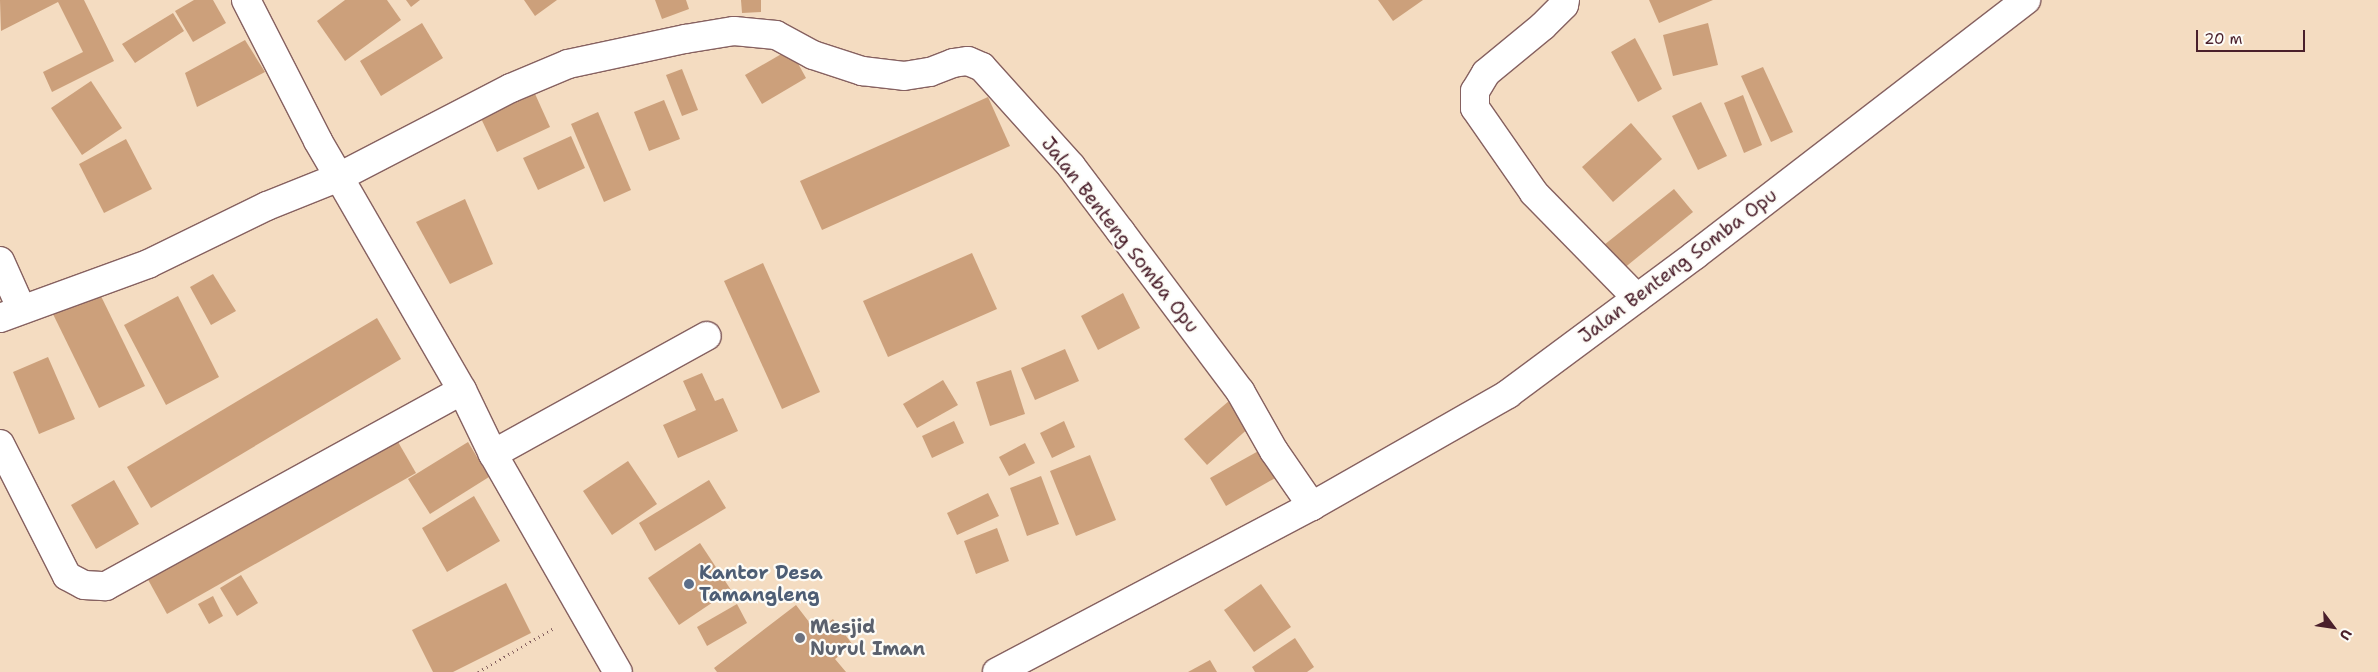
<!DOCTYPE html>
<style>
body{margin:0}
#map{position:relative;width:2378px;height:672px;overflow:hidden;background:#f4dcc1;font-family:"Shantell Sans",sans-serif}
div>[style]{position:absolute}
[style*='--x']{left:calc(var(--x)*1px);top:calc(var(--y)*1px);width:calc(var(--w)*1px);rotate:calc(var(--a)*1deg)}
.building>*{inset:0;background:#cca07b}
.path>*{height:3px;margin-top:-1.5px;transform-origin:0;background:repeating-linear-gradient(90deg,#866160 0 1px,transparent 0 5px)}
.roads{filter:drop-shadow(1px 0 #866160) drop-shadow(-1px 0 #866160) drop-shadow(0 1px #866160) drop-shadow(0 -1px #866160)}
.street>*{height:28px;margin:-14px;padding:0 14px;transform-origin:14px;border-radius:14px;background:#fff}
.secondary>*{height:28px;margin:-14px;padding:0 14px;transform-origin:14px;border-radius:14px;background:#fff}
.dots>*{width:14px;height:14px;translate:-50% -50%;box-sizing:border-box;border:2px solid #fdfcf7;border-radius:50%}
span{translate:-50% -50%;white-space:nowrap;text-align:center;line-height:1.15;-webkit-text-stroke:4.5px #fdfcf7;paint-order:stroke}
.street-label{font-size:19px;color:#4a1f2b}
.service-label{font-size:19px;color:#4e5e75;font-weight:700}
.left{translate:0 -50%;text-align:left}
.worship-label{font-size:19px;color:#5b616d;font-weight:700}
.north{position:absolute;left:2308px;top:602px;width:50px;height:50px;-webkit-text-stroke:4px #fdfcf7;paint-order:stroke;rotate:121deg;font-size:14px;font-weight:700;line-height:20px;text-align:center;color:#4a1f2b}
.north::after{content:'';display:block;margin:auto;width:18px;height:22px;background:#4a1f2b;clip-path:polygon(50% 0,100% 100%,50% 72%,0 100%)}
.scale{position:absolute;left:2196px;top:30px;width:109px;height:22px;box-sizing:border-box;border:2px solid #4a1f2b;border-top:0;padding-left:6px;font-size:15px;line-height:18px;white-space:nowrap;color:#4a1f2b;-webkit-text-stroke:4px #fdfcf7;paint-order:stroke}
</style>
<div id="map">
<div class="building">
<i style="clip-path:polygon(0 0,84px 0,114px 61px,52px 92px,43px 72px,83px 52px,58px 2px,1px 31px)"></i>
<i style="clip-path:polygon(194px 0,213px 0,226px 23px,193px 42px,175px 11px)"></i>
<i style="clip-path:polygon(345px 0,387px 0,401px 20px,345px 61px,317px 21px)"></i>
<i style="clip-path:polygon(406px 0,420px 0,411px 7px)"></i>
<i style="clip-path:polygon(524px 0,557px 0,535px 16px)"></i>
<i style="clip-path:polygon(655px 0,686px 0,689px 9px,662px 19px)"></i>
<i style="clip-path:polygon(741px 0,761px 0,761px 12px,742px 13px)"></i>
<i style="clip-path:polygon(1378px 0,1423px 0,1393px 21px)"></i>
<i style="clip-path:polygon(1649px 0,1713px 0,1659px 23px)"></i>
<i style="clip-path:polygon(173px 13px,184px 31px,135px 63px,122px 44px)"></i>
<i style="clip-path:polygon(422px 23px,443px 58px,381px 96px,360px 61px)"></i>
<i style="clip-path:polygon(1708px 23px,1718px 65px,1673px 76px,1663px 35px)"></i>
<i style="clip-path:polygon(1635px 38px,1662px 89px,1638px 102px,1611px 52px)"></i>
<i style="clip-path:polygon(245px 40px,265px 72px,197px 107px,185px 73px)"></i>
<i style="clip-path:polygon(790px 49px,806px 78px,762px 104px,745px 75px)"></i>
<i style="clip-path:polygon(1763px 67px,1793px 132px,1771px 142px,1741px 76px)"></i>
<i style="clip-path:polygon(682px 69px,698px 110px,682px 116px,666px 75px)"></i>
<i style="clip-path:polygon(91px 81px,122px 128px,82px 155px,51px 108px)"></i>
<i style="clip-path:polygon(531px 85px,550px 127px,497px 152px,477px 110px)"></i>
<i style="clip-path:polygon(1743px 95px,1762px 145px,1744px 153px,1724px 103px)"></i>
<i style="clip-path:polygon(988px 97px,1010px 146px,822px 230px,800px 181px)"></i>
<i style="clip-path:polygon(664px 100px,680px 139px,649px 151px,634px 112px)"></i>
<i style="clip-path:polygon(1701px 102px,1727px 156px,1698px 170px,1672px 116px)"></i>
<i style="clip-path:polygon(598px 112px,631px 190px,604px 202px,571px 124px)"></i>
<i style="clip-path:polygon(1631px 123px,1662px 159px,1613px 202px,1582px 167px)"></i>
<i style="clip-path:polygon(571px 136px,585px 168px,538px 190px,523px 158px)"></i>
<i style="clip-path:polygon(126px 139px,152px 189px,104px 213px,79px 164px)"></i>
<i style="clip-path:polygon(1674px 189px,1693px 212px,1623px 269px,1604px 245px)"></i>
<i style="clip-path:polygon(465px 199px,493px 264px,450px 284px,416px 222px)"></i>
<i style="clip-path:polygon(972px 253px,997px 309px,888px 357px,863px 301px)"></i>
<i style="clip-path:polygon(763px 263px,820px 392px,782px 409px,724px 281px)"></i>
<i style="clip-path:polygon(213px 274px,236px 311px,211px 325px,190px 287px)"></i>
<i style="clip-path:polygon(97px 288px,145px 386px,99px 408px,51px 310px)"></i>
<i style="clip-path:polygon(1123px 293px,1140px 328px,1098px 350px,1081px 316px)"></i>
<i style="clip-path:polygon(178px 296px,219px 377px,166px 405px,124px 325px)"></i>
<i style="clip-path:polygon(377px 318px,401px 359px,151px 508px,127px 467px)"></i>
<i style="clip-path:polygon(1065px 349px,1079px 381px,1035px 400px,1021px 368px)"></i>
<i style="clip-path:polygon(48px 357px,75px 419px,39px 434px,13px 372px)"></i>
<i style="clip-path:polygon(1011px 370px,1025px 414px,990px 426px,976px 382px)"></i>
<i style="clip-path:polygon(702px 373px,715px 401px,723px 398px,738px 431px,678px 458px,663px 425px,696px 410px,683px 381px)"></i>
<i style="clip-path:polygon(943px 380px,958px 405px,917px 428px,903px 404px)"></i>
<i style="clip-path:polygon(1229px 401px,1251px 426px,1207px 465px,1184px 439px)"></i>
<i style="clip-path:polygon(954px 421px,964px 443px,932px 458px,922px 436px)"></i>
<i style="clip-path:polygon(1064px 421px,1075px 447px,1052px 458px,1040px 433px)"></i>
<i style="clip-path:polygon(394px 435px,416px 473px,167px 614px,146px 576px)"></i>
<i style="clip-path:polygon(468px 442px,489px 477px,430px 514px,408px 479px)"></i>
<i style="clip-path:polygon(1025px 443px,1035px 463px,1009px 476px,999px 457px)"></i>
<i style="clip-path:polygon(1262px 449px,1277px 477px,1226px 506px,1210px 478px)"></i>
<i style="clip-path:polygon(1090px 455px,1116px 520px,1076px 536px,1050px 471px)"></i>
<i style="clip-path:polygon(628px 461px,657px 504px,612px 535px,583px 491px)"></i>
<i style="clip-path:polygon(1041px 476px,1059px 524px,1027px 536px,1010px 488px)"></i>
<i style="clip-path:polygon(114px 480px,139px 524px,96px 549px,71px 505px)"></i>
<i style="clip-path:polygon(709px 480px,726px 508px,655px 551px,639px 523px)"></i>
<i style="clip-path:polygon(988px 493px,999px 516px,957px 535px,947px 513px)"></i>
<i style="clip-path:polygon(474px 496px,500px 541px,447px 572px,422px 528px)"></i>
<i style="clip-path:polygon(997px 528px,1009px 561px,976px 574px,964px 541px)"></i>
<i style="clip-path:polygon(700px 543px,731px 590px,679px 625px,648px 578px)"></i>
<i style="clip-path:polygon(241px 575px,258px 603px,237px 616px,220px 588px)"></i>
<i style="clip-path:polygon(506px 583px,531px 633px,453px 672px,433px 672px,412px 630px)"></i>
<i style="clip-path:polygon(1261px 584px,1291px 627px,1254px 652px,1224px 610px)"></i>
<i style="clip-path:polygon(213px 596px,223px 616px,209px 624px,198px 604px)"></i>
<i style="clip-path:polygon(737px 604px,747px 623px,707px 646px,697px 627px)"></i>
<i style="clip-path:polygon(796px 605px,816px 631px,833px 619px,853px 645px,835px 659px,846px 672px,717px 672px,714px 668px)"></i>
<i style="clip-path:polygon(1295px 638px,1314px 667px,1307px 672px,1255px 672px,1252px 667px)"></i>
<i style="clip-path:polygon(1210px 660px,1217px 672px,1188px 672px)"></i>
</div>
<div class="path">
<i style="--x:478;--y:672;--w:88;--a:-30.1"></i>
</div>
<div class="roads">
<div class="street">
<i style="--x:246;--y:0;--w:158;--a:62.9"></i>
<i style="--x:318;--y:141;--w:42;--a:59.7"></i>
<i style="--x:339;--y:177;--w:194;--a:-27.4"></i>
<i style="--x:511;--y:88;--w:62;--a:-22.8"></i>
<i style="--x:568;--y:64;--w:120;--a:-12.1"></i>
<i style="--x:685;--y:39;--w:50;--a:-9.3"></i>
<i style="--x:734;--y:31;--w:42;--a:5.4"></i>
<i style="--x:776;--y:35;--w:42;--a:28.4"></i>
<i style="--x:813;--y:55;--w:52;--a:18.1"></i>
<i style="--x:862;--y:71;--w:42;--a:6.8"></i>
<i style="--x:904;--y:76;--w:26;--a:-9"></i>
<i style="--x:930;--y:72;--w:25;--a:-21"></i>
<i style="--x:953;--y:63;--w:15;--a:-8"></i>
<i style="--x:968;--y:61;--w:15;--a:23"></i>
<i style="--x:982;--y:67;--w:133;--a:48"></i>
<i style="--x:1071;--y:166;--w:83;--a:52.9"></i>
<i style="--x:1121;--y:232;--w:199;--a:53.2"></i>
<i style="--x:1240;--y:391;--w:69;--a:60.5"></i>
<i style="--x:1274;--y:451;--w:67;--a:55.4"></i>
<i style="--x:1565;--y:0;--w:5;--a:101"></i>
<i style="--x:1564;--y:5;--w:30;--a:135"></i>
<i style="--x:1543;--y:26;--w:74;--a:140.5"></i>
<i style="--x:1486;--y:73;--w:21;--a:121"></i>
<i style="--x:1475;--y:91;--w:17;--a:90"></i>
<i style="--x:1475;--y:108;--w:103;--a:55.2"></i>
<i style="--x:1534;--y:193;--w:147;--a:45.6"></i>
<i style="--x:0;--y:261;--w:51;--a:65.9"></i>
<i style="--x:0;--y:444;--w:148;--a:63.1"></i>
<i style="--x:67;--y:576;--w:19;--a:28"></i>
<i style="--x:84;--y:585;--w:22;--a:3"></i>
<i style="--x:106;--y:586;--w:406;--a:-28.8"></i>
<i style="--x:493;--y:454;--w:244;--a:-28.9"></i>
</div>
<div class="secondary">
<i style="--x:0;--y:318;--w:158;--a:-20"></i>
<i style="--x:148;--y:264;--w:132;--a:-26"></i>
<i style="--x:267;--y:206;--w:78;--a:-21.9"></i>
<i style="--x:339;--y:177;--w:246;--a:60"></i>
<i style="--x:462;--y:390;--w:71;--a:64.2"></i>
<i style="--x:493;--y:454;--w:251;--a:60.2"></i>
<i style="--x:997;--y:672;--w:356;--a:-27.8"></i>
<i style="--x:1312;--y:506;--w:226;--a:-29.7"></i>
<i style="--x:1508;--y:394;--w:233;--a:-36.6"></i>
<i style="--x:1695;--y:255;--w:418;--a:-37.6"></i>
</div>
</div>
<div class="dots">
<i style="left:689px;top:584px;background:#5c6f8a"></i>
<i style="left:800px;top:638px;background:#6b7280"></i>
</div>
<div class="street-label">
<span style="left:1120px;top:235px;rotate:52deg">Jalan Benteng Somba Opu</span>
<span style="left:1678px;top:266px;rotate:-37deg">Jalan Benteng Somba Opu</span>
</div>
<div class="service-label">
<span class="left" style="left:699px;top:584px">Kantor Desa<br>Tamangleng</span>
</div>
<div class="worship-label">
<span class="left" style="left:810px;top:638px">Mesjid<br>Nurul Iman</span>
</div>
<div class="north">U</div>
<div class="scale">20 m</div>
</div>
